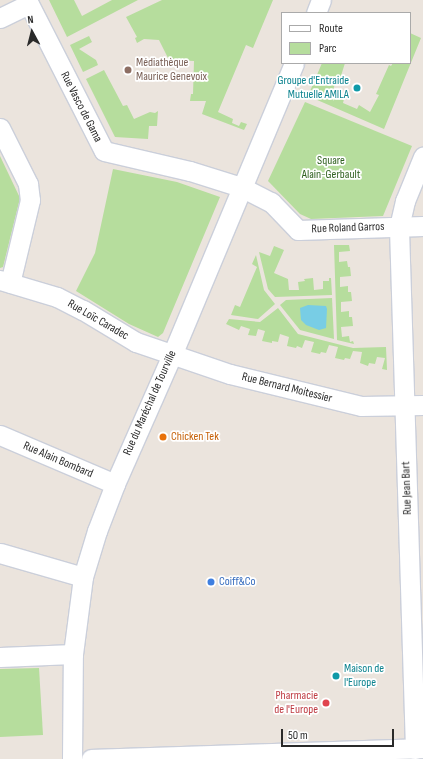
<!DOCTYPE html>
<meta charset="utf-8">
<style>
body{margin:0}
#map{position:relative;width:423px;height:759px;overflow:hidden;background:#ebe4dd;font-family:"Sofia Sans Condensed",sans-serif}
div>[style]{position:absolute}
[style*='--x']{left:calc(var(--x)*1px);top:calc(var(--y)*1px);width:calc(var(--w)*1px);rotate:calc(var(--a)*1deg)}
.green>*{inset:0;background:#b6dd9d}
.water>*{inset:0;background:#78cde5}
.roads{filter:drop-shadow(1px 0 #cbcfda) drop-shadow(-1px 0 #cbcfda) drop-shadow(0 1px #cbcfda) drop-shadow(0 -1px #cbcfda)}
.minor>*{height:19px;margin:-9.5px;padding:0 9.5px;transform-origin:9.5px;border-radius:9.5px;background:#fff}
.dots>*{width:11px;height:11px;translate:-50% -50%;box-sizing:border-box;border:2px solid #fff;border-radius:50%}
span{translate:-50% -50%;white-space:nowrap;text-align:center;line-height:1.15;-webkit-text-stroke:3.5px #fff;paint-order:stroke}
.education-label{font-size:12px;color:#785e54}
.left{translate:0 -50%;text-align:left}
.culture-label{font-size:12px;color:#0d838f}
.right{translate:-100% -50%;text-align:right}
.street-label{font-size:12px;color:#2a2a2a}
.park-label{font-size:12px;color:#306120}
.food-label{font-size:12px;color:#c56008}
.shop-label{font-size:12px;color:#366cbe}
.health-label{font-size:12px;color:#be3a42}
.legend{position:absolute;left:281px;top:12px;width:130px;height:52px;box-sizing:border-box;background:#fff;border:1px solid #aaa;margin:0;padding:5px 7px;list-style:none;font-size:12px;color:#2a2a2a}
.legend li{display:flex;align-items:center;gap:8px;height:20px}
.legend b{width:20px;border:1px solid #aaa}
.north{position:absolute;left:12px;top:12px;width:40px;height:40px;-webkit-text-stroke:3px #fff;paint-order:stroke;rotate:353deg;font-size:11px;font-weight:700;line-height:16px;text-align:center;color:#2a2a2a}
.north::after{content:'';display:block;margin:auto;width:14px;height:18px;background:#2a2a2a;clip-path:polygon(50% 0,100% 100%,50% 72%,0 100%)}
.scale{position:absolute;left:281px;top:729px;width:113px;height:18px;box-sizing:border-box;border:2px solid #2a2a2a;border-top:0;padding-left:5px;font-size:12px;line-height:14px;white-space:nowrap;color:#2a2a2a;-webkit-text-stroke:3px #fff;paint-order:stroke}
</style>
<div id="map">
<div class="green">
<i style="clip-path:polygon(49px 0,74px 0,82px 16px,112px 0,138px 0,67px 37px)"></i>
<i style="clip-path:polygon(162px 0,273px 0,253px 48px,246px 45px,218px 112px,233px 119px,232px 123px,239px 126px,241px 122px,247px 124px,244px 130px,202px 114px,206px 101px,190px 101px,191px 94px,193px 94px,194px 61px,169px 60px,159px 40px,144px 39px,137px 43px,135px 38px,137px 37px,126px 17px)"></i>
<i style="clip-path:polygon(410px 33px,421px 38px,384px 129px,308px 96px,322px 63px,345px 63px,340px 79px,337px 78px,331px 96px,344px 99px,343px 103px,357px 109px,359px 105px,370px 112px,379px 95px,376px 94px,389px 65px,391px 66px,393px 63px,410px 63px)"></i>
<i style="clip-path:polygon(89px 36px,92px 42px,79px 49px,96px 60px,98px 65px,83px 72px,70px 45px)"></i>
<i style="clip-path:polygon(104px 70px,123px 106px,127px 105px,134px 119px,150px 112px,155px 113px,158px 111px,157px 126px,149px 126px,148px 139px,115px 137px,86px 79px)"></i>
<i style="clip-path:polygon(305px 102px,412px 146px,383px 216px,311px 219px,300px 214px,268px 181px)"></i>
<i style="clip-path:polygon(0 156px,20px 198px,3px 267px,0 268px)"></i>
<i style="clip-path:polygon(113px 169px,177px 182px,220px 197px,163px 333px,158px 337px,129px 324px,76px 291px,95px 253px)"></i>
<i style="clip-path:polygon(349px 245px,350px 251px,339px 252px,339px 262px,347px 261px,348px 267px,350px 267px,351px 276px,340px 277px,340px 287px,348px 286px,348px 292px,351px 292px,352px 301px,341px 302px,341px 312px,349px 311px,349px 317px,352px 317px,353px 326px,341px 327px,342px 337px,349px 336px,350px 342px,353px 341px,354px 344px,337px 340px,334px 245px)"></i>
<i style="clip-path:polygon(274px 246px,284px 250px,274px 273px,288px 279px,289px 290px,299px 290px,298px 282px,305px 281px,304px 279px,313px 278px,314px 290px,323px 289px,323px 281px,329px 281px,329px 278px,331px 278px,332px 295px,275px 297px,268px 289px,259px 252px,270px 256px)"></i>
<i style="clip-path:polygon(256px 255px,264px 290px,275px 304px,258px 319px,231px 315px,235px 305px,240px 307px,257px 267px,252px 264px)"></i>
<i style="clip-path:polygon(332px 298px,334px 339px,300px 330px,280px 305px,286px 300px)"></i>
<i style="clip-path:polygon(278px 308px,298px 334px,353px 348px,386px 347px,387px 370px,382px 369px,385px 358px,377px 357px,375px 364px,369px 363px,368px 366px,360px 363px,362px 352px,353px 351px,350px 359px,345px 358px,344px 360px,335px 358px,338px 347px,329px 345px,326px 353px,321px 352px,320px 354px,311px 352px,314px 342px,305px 340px,302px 348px,297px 346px,296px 348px,287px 346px,289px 337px,280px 334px,278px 342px,272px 341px,272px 343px,262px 341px,265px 331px,258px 329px,256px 336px,248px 335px,250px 329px,241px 326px,239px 330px,226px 324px,229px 319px,260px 322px)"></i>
<i style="clip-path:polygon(39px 668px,43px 735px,0 737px,0 669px)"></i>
</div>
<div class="water">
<i style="clip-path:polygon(308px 305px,326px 306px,327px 309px,326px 328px,319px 330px,306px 325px,301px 320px,300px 308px)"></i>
</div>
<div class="roads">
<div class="minor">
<i style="--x:27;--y:0;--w:169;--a:63"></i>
<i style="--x:104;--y:151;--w:88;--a:13.1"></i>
<i style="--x:190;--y:171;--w:53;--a:17.4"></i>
<i style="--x:241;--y:187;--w:34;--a:27"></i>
<i style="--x:271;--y:202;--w:39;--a:46"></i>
<i style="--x:298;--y:230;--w:125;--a:-1.8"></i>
<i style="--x:316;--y:13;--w:14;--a:-69"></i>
<i style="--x:0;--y:18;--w:32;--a:-26"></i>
<i style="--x:0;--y:128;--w:63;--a:63.4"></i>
<i style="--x:28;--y:184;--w:16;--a:83"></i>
<i style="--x:30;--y:200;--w:85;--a:103.5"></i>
<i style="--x:0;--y:280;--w:59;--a:16.6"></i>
<i style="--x:57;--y:297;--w:29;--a:27"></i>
<i style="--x:83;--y:310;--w:62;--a:31.1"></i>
<i style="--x:136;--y:342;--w:99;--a:18.8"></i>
<i style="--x:230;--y:374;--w:135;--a:13.7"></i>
<i style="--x:361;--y:406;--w:62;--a:-0.9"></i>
<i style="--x:0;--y:435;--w:125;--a:23.1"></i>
<i style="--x:0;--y:553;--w:86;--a:16.1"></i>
<i style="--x:0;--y:657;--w:73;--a:-2.4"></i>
<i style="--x:415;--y:749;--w:522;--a:-91.76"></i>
<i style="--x:399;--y:227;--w:27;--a:-77"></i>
<i style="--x:405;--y:201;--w:48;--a:-67.8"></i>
<i style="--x:72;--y:759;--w:105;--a:-89.5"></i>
<i style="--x:73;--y:654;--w:78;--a:-82.6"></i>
<i style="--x:83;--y:577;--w:48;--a:-73.1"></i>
<i style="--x:97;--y:531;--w:50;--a:-69"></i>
<i style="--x:115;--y:484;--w:141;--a:-66.2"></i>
<i style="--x:172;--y:355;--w:316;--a:-67.3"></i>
<i style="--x:91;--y:759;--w:332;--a:-1.9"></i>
</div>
</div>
<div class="dots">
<i style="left:128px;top:70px;background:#8d6e63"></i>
<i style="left:357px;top:88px;background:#0f9aa8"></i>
<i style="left:163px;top:437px;background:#e8710a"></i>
<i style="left:211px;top:582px;background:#3f7fe0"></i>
<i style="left:336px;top:676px;background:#0f9aa8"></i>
<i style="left:326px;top:703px;background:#e0444e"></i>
</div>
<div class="education-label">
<span class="left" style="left:136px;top:70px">Médiathèque<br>Maurice Genevoix</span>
</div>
<div class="culture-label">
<span class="right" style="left:349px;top:88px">Groupe d'Entraide<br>Mutuelle AMILA</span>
<span class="left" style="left:344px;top:676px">Maison de<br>l'Europe</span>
</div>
<div class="street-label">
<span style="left:81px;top:107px;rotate:63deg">Rue Vasco de Gama</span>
<span style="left:348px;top:228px;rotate:-2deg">Rue Roland Garros</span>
<span style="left:98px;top:320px;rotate:30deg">Rue Loïc Caradec</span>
<span style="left:287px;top:388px;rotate:14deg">Rue Bernard Moitessier</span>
<span style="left:150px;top:403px;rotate:-66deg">Rue du Maréchal de Tourville</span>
<span style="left:58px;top:460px;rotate:23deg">Rue Alain Bombard</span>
<span style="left:407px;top:488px;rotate:-92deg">Rue Jean Bart</span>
</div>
<div class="park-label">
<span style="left:331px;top:168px">Square<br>Alain-Gerbault</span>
</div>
<div class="food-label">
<span class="left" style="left:171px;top:437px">Chicken Tek</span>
</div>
<div class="shop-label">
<span class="left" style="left:219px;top:582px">Coiff&amp;Co</span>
</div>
<div class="health-label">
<span class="right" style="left:318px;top:703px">Pharmacie<br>de l'Europe</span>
</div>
<ul class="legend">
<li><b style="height:5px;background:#fff"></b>Route</li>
<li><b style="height:11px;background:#b6dd9d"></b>Parc</li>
</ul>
<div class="north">N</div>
<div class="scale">50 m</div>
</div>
